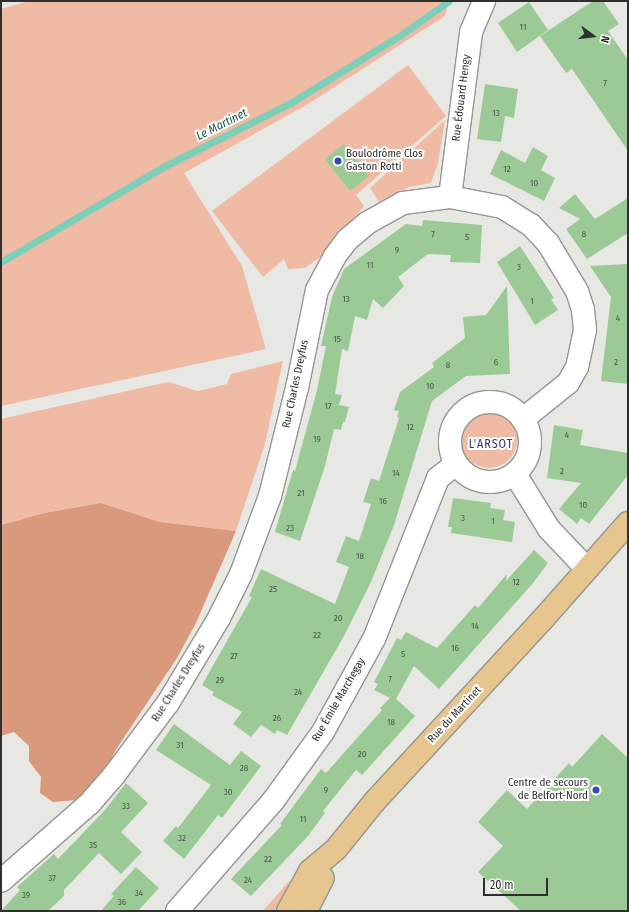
<!DOCTYPE html>
<meta charset="utf-8">
<style>
body{margin:0}
#map{position:relative;width:629px;height:912px;overflow:hidden;background:#e7e8e3;font-family:"Fira Sans Condensed",sans-serif}
div>[style]{position:absolute}
[style*='--x']{left:calc(var(--x)*1px);top:calc(var(--y)*1px);width:calc(var(--w)*1px);rotate:calc(var(--a)*1deg)}
.green>*{inset:0;background:#efbba5}
.round{border-radius:50%}
.forest>*{inset:0;background:#d8997d}
.stream>*{height:7px;margin:-3.5px;padding:0 3.5px;transform-origin:3.5px;border-radius:3.5px;background:#7ecfb9}
.building>*{inset:0;background:#9cca97}
.roads{filter:drop-shadow(1px 0 #959591) drop-shadow(-1px 0 #959591) drop-shadow(0 1px #959591) drop-shadow(0 -1px #959591)}
.minor>*{height:22px;margin:-11px;padding:0 11px;transform-origin:11px;border-radius:11px;background:#fff}
.minor>.ring{margin:-11px;padding:0;box-sizing:content-box;background:none;border:22px solid #fff;border-radius:50%}
.major>*{height:22px;margin:-11px;padding:0 11px;transform-origin:11px;border-radius:11px;background:#e6c58e}
.dots>*{width:11px;height:11px;translate:-50% -50%;box-sizing:border-box;border:2px solid #fff;border-radius:50%}
span{translate:-50% -50%;white-space:nowrap;text-align:center;line-height:1.15;-webkit-text-stroke:4px #fff;paint-order:stroke}
.number-label{font-size:9px;color:#4a5648}
.number-label span{-webkit-text-stroke-width:0}
.street-label{font-size:11px;color:#2f2f2d}
.poi-label{font-size:11px;color:#2f2f2d}
.left{translate:0 -50%;text-align:left}
.right{translate:-100% -50%;text-align:right}
.water-label{font-size:12px;color:#15584a;font-style:italic}
.neighbourhood-label{font-size:12px;color:#2d3771;letter-spacing:1px}
.frame{position:absolute;inset:0;border:2px solid #2f2f2d;pointer-events:none}
.north{position:absolute;left:573px;top:16px;width:40px;height:40px;-webkit-text-stroke:3px #fff;paint-order:stroke;rotate:105deg;font-size:11px;font-weight:700;line-height:16px;text-align:center;color:#2f2f2d}
.north::after{content:'';display:block;margin:auto;width:14px;height:18px;background:#2f2f2d;clip-path:polygon(50% 0,100% 100%,50% 72%,0 100%)}
.scale{position:absolute;left:483px;top:878px;width:65px;height:18px;box-sizing:border-box;border:2px solid #2f2f2d;border-top:0;padding-left:5px;font-size:12px;line-height:14px;white-space:nowrap;color:#2f2f2d;-webkit-text-stroke:3px #fff;paint-order:stroke}
</style>
<div id="map">
<div class="green">
<i style="clip-path:polygon(29px 1px,449px 1px,445px 16px,308px 104px,184px 173px,242px 266px,266px 349px,1px 406px,1px 9px)"></i>
<i style="clip-path:polygon(408px 65px,446px 116px,356px 195px,364px 206px,322px 256px,305px 268px,288px 269px,284px 259px,263px 277px,212px 211px)"></i>
<i style="clip-path:polygon(445px 120px,438px 163px,431px 183px,409px 187px,379px 202px,370px 188px)"></i>
<i style="clip-path:polygon(283px 361px,265px 444px,236px 531px,160px 522px,101px 503px,44px 513px,1px 525px,1px 419px,168px 382px,198px 391px,227px 384px,231px 374px)"></i>
<i class="round" style="left:461px;top:412px;width:56px;height:56px"></i>
<i style="clip-path:polygon(290px 880px,278px 911px,263px 911px)"></i>
</div>
<div class="forest">
<i style="clip-path:polygon(101px 503px,160px 522px,236px 531px,196px 623px,177px 658px,117px 748px,104px 772px,77px 800px,53px 802px,40px 793px,41px 777px,29px 761px,29px 746px,14px 732px,1px 736px,1px 525px,44px 513px)"></i>
</div>
<div class="stream">
<i style="--x:1;--y:262;--w:188;--a:-30.4"></i>
<i style="--x:163;--y:167;--w:144;--a:-26.7"></i>
<i style="--x:292;--y:102;--w:129;--a:-31.7"></i>
<i style="--x:402;--y:34;--w:57;--a:-35.1"></i>
</div>
<div class="building">
<i style="clip-path:polygon(593px 1px,603px 1px,619px 24px,608px 31px,628px 60px,628px 151px,572px 69px,566px 73px,540px 36px)"></i>
<i style="clip-path:polygon(529px 2px,548px 30px,517px 52px,498px 23px)"></i>
<i style="clip-path:polygon(485px 84px,518px 89px,514px 118px,505px 116px,501px 142px,477px 139px)"></i>
<i style="clip-path:polygon(344px 144px,369px 176px,350px 191px,325px 159px)"></i>
<i style="clip-path:polygon(533px 147px,548px 156px,541px 170px,555px 178px,544px 201px,490px 174px,501px 150px,525px 163px)"></i>
<i style="clip-path:polygon(575px 194px,595px 219px,628px 198px,628px 233px,587px 259px,566px 229px,580px 219px,559px 208px)"></i>
<i style="clip-path:polygon(423px 220px,482px 225px,480px 263px,450px 262px,451px 255px,428px 254px,398px 277px,404px 286px,383px 308px,373px 299px,367px 320px,355px 316px,348px 351px,342px 349px,335px 394px,342px 395px,339px 405px,349px 407px,345px 422px,343px 422px,341px 430px,334px 429px,325px 466px,300px 541px,275px 532px,293px 470px,295px 471px,317px 390px,326px 346px,321px 346px,332px 297px,344px 269px,406px 224px,422px 226px)"></i>
<i style="clip-path:polygon(520px 246px,554px 298px,551px 299px,558px 310px,535px 325px,497px 262px)"></i>
<i style="clip-path:polygon(628px 264px,628px 384px,601px 381px,611px 297px,590px 266px)"></i>
<i style="clip-path:polygon(507px 286px,510px 374px,466px 376px,432px 401px,394px 525px,371px 582px,344px 636px,287px 735px,277px 730px,275px 734px,261px 725px,251px 737px,233px 724px,242px 712px,212px 695px,214px 692px,202px 685px,252px 597px,249px 596px,261px 569px,335px 604px,349px 567px,336px 562px,346px 536px,359px 541px,371px 504px,363px 502px,371px 478px,379px 481px,399px 418px,397px 417px,399px 411px,394px 410px,400px 392px,434px 367px,432px 363px,465px 338px,463px 317px,486px 315px)"></i>
<i style="clip-path:polygon(554px 425px,583px 430px,580px 445px,628px 453px,628px 475px,589px 524px,581px 518px,577px 524px,559px 509px,581px 483px,547px 478px)"></i>
<i style="clip-path:polygon(453px 498px,491px 503px,490px 508px,505px 510px,503px 520px,515px 522px,512px 542px,451px 533px,452px 527px,448px 527px)"></i>
<i style="clip-path:polygon(534px 550px,548px 563px,533px 583px,439px 689px,414px 666px,396px 699px,415px 716px,362px 775px,356px 770px,323px 811px,325px 813px,308px 836px,251px 896px,231px 879px,282px 825px,280px 824px,321px 769px,326px 773px,382px 710px,380px 708px,390px 698px,374px 690px,378px 684px,374px 682px,397px 638px,401px 640px,406px 632px,437px 648px,475px 605px,478px 608px,507px 574px,506px 581px)"></i>
<i style="clip-path:polygon(174px 724px,230px 765px,241px 751px,261px 766px,222px 818px,218px 815px,184px 859px,163px 841px,176px 826px,178px 828px,211px 785px,156px 750px)"></i>
<i style="clip-path:polygon(602px 734px,628px 758px,628px 911px,521px 911px,478px 872px,503px 846px,478px 822px,507px 790px,527px 809px,569px 763px,572px 767px)"></i>
<i style="clip-path:polygon(126px 783px,148px 803px,121px 832px,142px 852px,121px 874px,99px 853px,64px 890px,64px 896px,48px 911px,1px 911px,20px 890px,17px 887px,54px 854px,58px 859px,105px 810px)"></i>
<i style="clip-path:polygon(136px 867px,159px 888px,138px 911px,101px 911px,114px 896px,111px 894px)"></i>
</div>
<div class="roads">
<div class="minor">
<i style="--x:450;--y:197;--w:166;--a:-82.7"></i>
<i style="--x:471;--y:32;--w:34;--a:-67"></i>
<i class="ring" style="left:450px;top:402px;width:58px;height:58px"></i>
<i style="--x:515;--y:474;--w:65;--a:58.3"></i>
<i style="--x:549;--y:529;--w:55;--a:46.5"></i>
<i style="--x:1;--y:881;--w:118;--a:-41.2"></i>
<i style="--x:90;--y:803;--w:38;--a:-49"></i>
<i style="--x:115;--y:774;--w:89;--a:-53.3"></i>
<i style="--x:168;--y:703;--w:99;--a:-59"></i>
<i style="--x:219;--y:618;--w:49;--a:-63.4"></i>
<i style="--x:241;--y:574;--w:83;--a:-69.6"></i>
<i style="--x:270;--y:496;--w:111;--a:-76"></i>
<i style="--x:297;--y:388;--w:100;--a:-78.5"></i>
<i style="--x:317;--y:290;--w:38;--a:-62"></i>
<i style="--x:335;--y:256;--w:20;--a:-53"></i>
<i style="--x:347;--y:240;--w:26;--a:-40"></i>
<i style="--x:367;--y:223;--w:41;--a:-29.1"></i>
<i style="--x:403;--y:203;--w:47;--a:-7.3"></i>
<i style="--x:450;--y:197;--w:53;--a:10.9"></i>
<i style="--x:502;--y:207;--w:34;--a:32"></i>
<i style="--x:531;--y:225;--w:25;--a:47"></i>
<i style="--x:548;--y:243;--w:56;--a:58.9"></i>
<i style="--x:577;--y:291;--w:20;--a:72"></i>
<i style="--x:583;--y:310;--w:20;--a:84"></i>
<i style="--x:585;--y:330;--w:38;--a:102"></i>
<i style="--x:577;--y:367;--w:18;--a:119"></i>
<i style="--x:568;--y:383;--w:58;--a:141.3"></i>
<i style="--x:177;--y:911;--w:146;--a:-48.9"></i>
<i style="--x:273;--y:801;--w:85;--a:-54.1"></i>
<i style="--x:323;--y:732;--w:106;--a:-61.3"></i>
<i style="--x:374;--y:639;--w:173;--a:-68.3"></i>
<i style="--x:438;--y:478;--w:23;--a:-38"></i>
</div>
<div class="major">
<i style="--x:288;--y:911;--w:46;--a:-61.2"></i>
<i style="--x:310;--y:871;--w:34;--a:-40"></i>
<i style="--x:336;--y:849;--w:62;--a:-50.9"></i>
<i style="--x:375;--y:801;--w:248;--a:-47.3"></i>
<i style="--x:543;--y:619;--w:128;--a:-48.5"></i>
<i style="--x:306;--y:911;--w:37;--a:-63"></i>
</div>
</div>
<div class="dots">
<i style="left:338px;top:161px;background:#3c46ba"></i>
<i style="left:596px;top:790px;background:#3c46ba"></i>
</div>
<div class="number-label">
<span style="left:523px;top:27px">11</span>
<span style="left:605px;top:83px">7</span>
<span style="left:496px;top:113px">13</span>
<span style="left:507px;top:169px">12</span>
<span style="left:534px;top:183px">10</span>
<span style="left:433px;top:234px">7</span>
<span style="left:584px;top:234px">8</span>
<span style="left:467px;top:237px">5</span>
<span style="left:397px;top:250px">9</span>
<span style="left:370px;top:265px">11</span>
<span style="left:519px;top:267px">3</span>
<span style="left:346px;top:299px">13</span>
<span style="left:532px;top:301px">1</span>
<span style="left:618px;top:318px">4</span>
<span style="left:337px;top:339px">15</span>
<span style="left:496px;top:362px">6</span>
<span style="left:616px;top:362px">2</span>
<span style="left:448px;top:365px">8</span>
<span style="left:430px;top:386px">10</span>
<span style="left:328px;top:406px">17</span>
<span style="left:410px;top:427px">12</span>
<span style="left:567px;top:435px">4</span>
<span style="left:317px;top:439px">19</span>
<span style="left:562px;top:471px">2</span>
<span style="left:396px;top:473px">14</span>
<span style="left:301px;top:493px">21</span>
<span style="left:383px;top:501px">16</span>
<span style="left:583px;top:505px">10</span>
<span style="left:463px;top:518px">3</span>
<span style="left:493px;top:521px">1</span>
<span style="left:290px;top:528px">23</span>
<span style="left:360px;top:556px">18</span>
<span style="left:516px;top:582px">12</span>
<span style="left:273px;top:589px">25</span>
<span style="left:338px;top:618px">20</span>
<span style="left:475px;top:626px">14</span>
<span style="left:317px;top:635px">22</span>
<span style="left:455px;top:648px">16</span>
<span style="left:403px;top:654px">5</span>
<span style="left:234px;top:656px">27</span>
<span style="left:390px;top:679px">7</span>
<span style="left:220px;top:680px">29</span>
<span style="left:298px;top:692px">24</span>
<span style="left:277px;top:718px">26</span>
<span style="left:391px;top:722px">18</span>
<span style="left:180px;top:745px">31</span>
<span style="left:362px;top:754px">20</span>
<span style="left:244px;top:768px">28</span>
<span style="left:326px;top:790px">9</span>
<span style="left:228px;top:792px">30</span>
<span style="left:126px;top:806px">33</span>
<span style="left:303px;top:819px">11</span>
<span style="left:182px;top:838px">32</span>
<span style="left:93px;top:845px">35</span>
<span style="left:268px;top:859px">22</span>
<span style="left:52px;top:878px">37</span>
<span style="left:248px;top:880px">24</span>
<span style="left:139px;top:893px">34</span>
<span style="left:26px;top:895px">39</span>
<span style="left:122px;top:902px">36</span>
</div>
<div class="street-label">
<span style="left:462px;top:98px;rotate:-83deg">Rue Édouard Hengy</span>
<span style="left:296px;top:384px;rotate:-78deg">Rue Charles Dreyfus</span>
<span style="left:179px;top:683px;rotate:-58deg">Rue Charles Dreyfus</span>
<span style="left:339px;top:700px;rotate:-60deg">Rue Émile Marchegay</span>
<span style="left:455px;top:715px;rotate:-47deg">Rue du Martinet</span>
</div>
<div class="poi-label">
<span class="left" style="left:346px;top:161px">Boulodrôme Clos<br>Gaston Rotti</span>
<span class="right" style="left:588px;top:790px">Centre de secours<br>de Belfort-Nord</span>
</div>
<div class="water-label">
<span style="left:222px;top:125px;rotate:-27deg">Le Martinet</span>
</div>
<div class="neighbourhood-label">
<span style="left:491px;top:445px">L'ARSOT</span>
</div>
<div class="frame"></div>
<div class="north">N</div>
<div class="scale">20 m</div>
</div>
